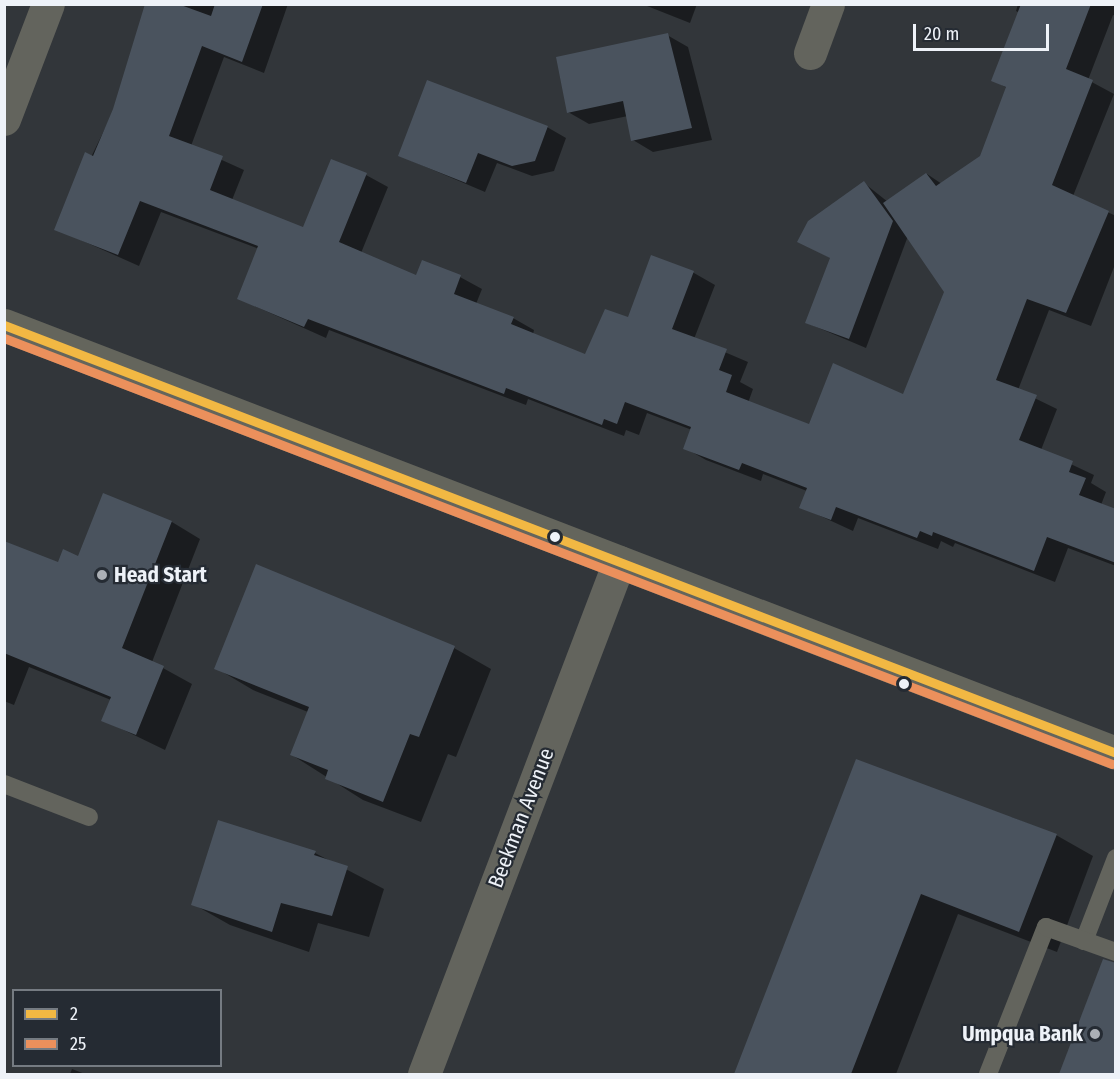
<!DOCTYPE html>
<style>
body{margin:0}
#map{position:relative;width:1120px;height:1079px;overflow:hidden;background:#32363a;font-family:"Fira Sans Condensed",sans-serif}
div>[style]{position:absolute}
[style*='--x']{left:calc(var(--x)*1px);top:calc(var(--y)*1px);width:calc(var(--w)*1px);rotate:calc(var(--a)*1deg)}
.shadow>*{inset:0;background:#0007}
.building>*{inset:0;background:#4a535e}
.service>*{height:18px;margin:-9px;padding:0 9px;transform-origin:9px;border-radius:9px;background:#63645d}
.minor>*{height:33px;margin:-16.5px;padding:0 16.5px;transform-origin:16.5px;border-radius:16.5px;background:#63645d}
.secondary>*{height:33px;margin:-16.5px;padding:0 16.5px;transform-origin:16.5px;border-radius:16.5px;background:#64655c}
.bus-1>*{height:9px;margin:-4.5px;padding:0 4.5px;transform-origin:4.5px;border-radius:4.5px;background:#f2b843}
.bus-2>*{height:9px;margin:-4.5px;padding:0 4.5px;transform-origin:4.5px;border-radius:4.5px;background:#eb905c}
.dots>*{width:16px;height:16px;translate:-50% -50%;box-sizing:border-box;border:3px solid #252b33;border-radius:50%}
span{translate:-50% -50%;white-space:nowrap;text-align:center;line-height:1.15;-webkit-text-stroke:4.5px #252b33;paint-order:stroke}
.poi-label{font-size:21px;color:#eef2f8;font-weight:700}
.left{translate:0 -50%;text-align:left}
.right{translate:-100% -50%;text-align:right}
.street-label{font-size:21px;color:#eef2f8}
.frame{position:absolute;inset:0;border:6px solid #eef2f8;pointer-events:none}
.legend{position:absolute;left:12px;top:989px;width:210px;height:78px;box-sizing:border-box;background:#252b33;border:2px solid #757b82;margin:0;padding:8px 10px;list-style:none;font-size:18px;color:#eef2f8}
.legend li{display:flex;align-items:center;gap:12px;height:30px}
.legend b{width:30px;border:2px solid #757b82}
.scale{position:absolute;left:913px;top:24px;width:136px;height:27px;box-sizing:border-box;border:3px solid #eef2f8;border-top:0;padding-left:8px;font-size:18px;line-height:21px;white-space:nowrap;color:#eef2f8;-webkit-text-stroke:4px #252b33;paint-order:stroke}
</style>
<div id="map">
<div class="shadow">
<i style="clip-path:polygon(147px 4px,288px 4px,264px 73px,224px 57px,191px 146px,244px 170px,232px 200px,303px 229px,332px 160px,366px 175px,388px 187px,361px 253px,417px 277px,460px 277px,482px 289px,476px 304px,513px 318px,534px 330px,533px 334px,586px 356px,629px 319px,652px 257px,694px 273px,715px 285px,694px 339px,748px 362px,740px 382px,753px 389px,748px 403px,810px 426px,904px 396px,946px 292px,908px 236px,866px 348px,807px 323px,831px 258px,799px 242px,864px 183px,888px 202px,927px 174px,942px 184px,981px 157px,1007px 88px,993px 80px,1020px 13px,1016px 11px,1018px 4px,1116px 4px,1116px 16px,1113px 15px,1088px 80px,1114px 94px,1073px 196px,1116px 216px,1116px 262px,1091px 326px,1049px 310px,1018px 390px,1057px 409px,1041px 450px,1094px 475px,1091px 483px,1106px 492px,1101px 505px,1116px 510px,1116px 566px,1068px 548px,1055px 582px,955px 543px,953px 547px,941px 541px,938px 549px,858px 518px,853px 531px,801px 507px,807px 491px,763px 474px,761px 481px,706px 460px,685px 448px,692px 430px,647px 413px,639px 435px,626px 430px,624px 436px,528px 399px,526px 405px,329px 330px,326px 338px,239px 299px,259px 249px,161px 212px,139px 266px,56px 229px,114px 110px)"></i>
<i style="clip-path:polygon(642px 4px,697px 4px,690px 23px)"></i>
<i style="clip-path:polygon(667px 35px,688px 47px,712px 140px,653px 152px,633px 140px,628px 116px,589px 124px,568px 112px)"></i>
<i style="clip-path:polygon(547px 127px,566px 138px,554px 171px,532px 176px,497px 163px,485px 192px,400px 156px)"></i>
<i style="clip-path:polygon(103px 495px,172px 522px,200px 539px,152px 662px,192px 684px,165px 750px,103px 720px,111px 700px,29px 667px,14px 705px,4px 701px,4px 543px,59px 564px,79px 558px)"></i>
<i style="clip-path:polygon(454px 648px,491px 669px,456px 757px,448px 754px,421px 822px,363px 800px,292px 755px,308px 712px,253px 690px,216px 668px)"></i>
<i style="clip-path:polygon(856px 761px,1009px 820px,1011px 817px,1056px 835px,1093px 856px,1057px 952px,958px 914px,896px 1074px,735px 1074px)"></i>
<i style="clip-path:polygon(315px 853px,384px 889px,369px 937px,318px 923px,309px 952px,230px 925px,193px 904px)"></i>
<i style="clip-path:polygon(1094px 987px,1116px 995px,1116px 1074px,1061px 1074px)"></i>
<i style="clip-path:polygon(72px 1069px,85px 1074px,70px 1074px)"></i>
</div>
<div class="building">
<i style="clip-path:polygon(145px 4px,178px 4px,211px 16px,215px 4px,263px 4px,242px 62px,202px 46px,169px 136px,223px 156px,210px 190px,303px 227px,331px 159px,367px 173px,339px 242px,416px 275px,422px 260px,461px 275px,454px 294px,514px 317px,511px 324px,585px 354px,605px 309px,628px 317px,651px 255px,694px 271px,672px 329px,727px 349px,719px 370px,732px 375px,726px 392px,809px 424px,833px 363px,903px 394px,944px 292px,883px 203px,926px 173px,936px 186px,980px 156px,1006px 87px,991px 81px,1021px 4px,1091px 4px,1066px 69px,1093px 80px,1052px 185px,1109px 211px,1066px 313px,1027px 299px,996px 380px,1037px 395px,1019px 440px,1073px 461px,1069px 472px,1086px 478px,1079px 495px,1116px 509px,1116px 563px,1047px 537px,1034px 571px,933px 532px,932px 536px,920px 531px,917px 538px,836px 507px,831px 520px,799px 508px,807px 488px,742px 463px,739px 470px,683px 449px,691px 427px,625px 402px,617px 424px,604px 419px,602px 425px,506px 388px,504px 394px,308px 319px,304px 327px,237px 299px,258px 246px,140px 201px,118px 255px,54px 230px,85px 152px,93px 156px,113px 109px)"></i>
<i style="clip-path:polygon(668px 33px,692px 128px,631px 141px,623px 101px,567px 113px,556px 57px)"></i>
<i style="clip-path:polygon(427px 80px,548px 126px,535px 161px,512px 166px,478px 153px,466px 183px,398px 156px)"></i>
<i style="clip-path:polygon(864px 181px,893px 221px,849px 339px,805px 323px,830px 258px,797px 242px,808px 221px)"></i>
<i style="clip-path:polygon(103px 493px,172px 521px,122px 648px,164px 666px,136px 735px,101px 721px,111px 697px,4px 653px,4px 541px,58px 562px,63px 549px,78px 556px)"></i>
<i style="clip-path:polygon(256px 564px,455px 646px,419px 737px,410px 734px,383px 802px,325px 779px,328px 770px,290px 755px,309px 707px,214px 669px)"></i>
<i style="clip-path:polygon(856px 759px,1057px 834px,1019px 932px,921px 894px,851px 1074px,734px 1074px)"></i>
<i style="clip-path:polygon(218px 820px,316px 851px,314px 855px,348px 866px,332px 916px,281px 903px,272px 932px,191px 905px)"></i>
<i style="clip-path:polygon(1103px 959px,1116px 963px,1116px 1074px,1059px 1074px)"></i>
</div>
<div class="service">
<i style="--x:4;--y:784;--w:91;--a:21.2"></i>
<i style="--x:1084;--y:941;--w:89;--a:-68.9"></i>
<i style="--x:988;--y:1074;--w:158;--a:-68.5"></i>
<i style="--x:1046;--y:927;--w:74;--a:19.7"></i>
</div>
<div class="minor">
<i style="--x:810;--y:53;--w:52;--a:-69.8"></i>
<i style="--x:4;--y:119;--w:123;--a:-69.1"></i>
<i style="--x:424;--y:1074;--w:548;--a:-69.15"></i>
</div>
<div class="secondary">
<i style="--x:4;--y:325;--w:1192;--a:21.05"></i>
</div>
<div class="bus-1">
<i style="--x:4;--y:325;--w:1192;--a:21.05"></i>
</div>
<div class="bus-2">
<i style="--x:4;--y:338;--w:1187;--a:21.03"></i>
</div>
<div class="dots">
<i style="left:555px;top:537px;background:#eef2f8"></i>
<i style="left:102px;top:575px;background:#acb0b6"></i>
<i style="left:904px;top:684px;background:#eef2f8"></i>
<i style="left:1095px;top:1034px;background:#acb0b6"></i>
</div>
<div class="poi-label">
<span class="left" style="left:114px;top:575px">Head Start</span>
<span class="right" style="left:1083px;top:1034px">Umpqua Bank</span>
</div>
<div class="street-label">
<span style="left:521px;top:818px;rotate:-69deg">Beekman Avenue</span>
</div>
<div class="frame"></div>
<ul class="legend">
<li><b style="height:8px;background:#f2b843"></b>2</li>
<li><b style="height:8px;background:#eb905c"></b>25</li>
</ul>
<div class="scale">20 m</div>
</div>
